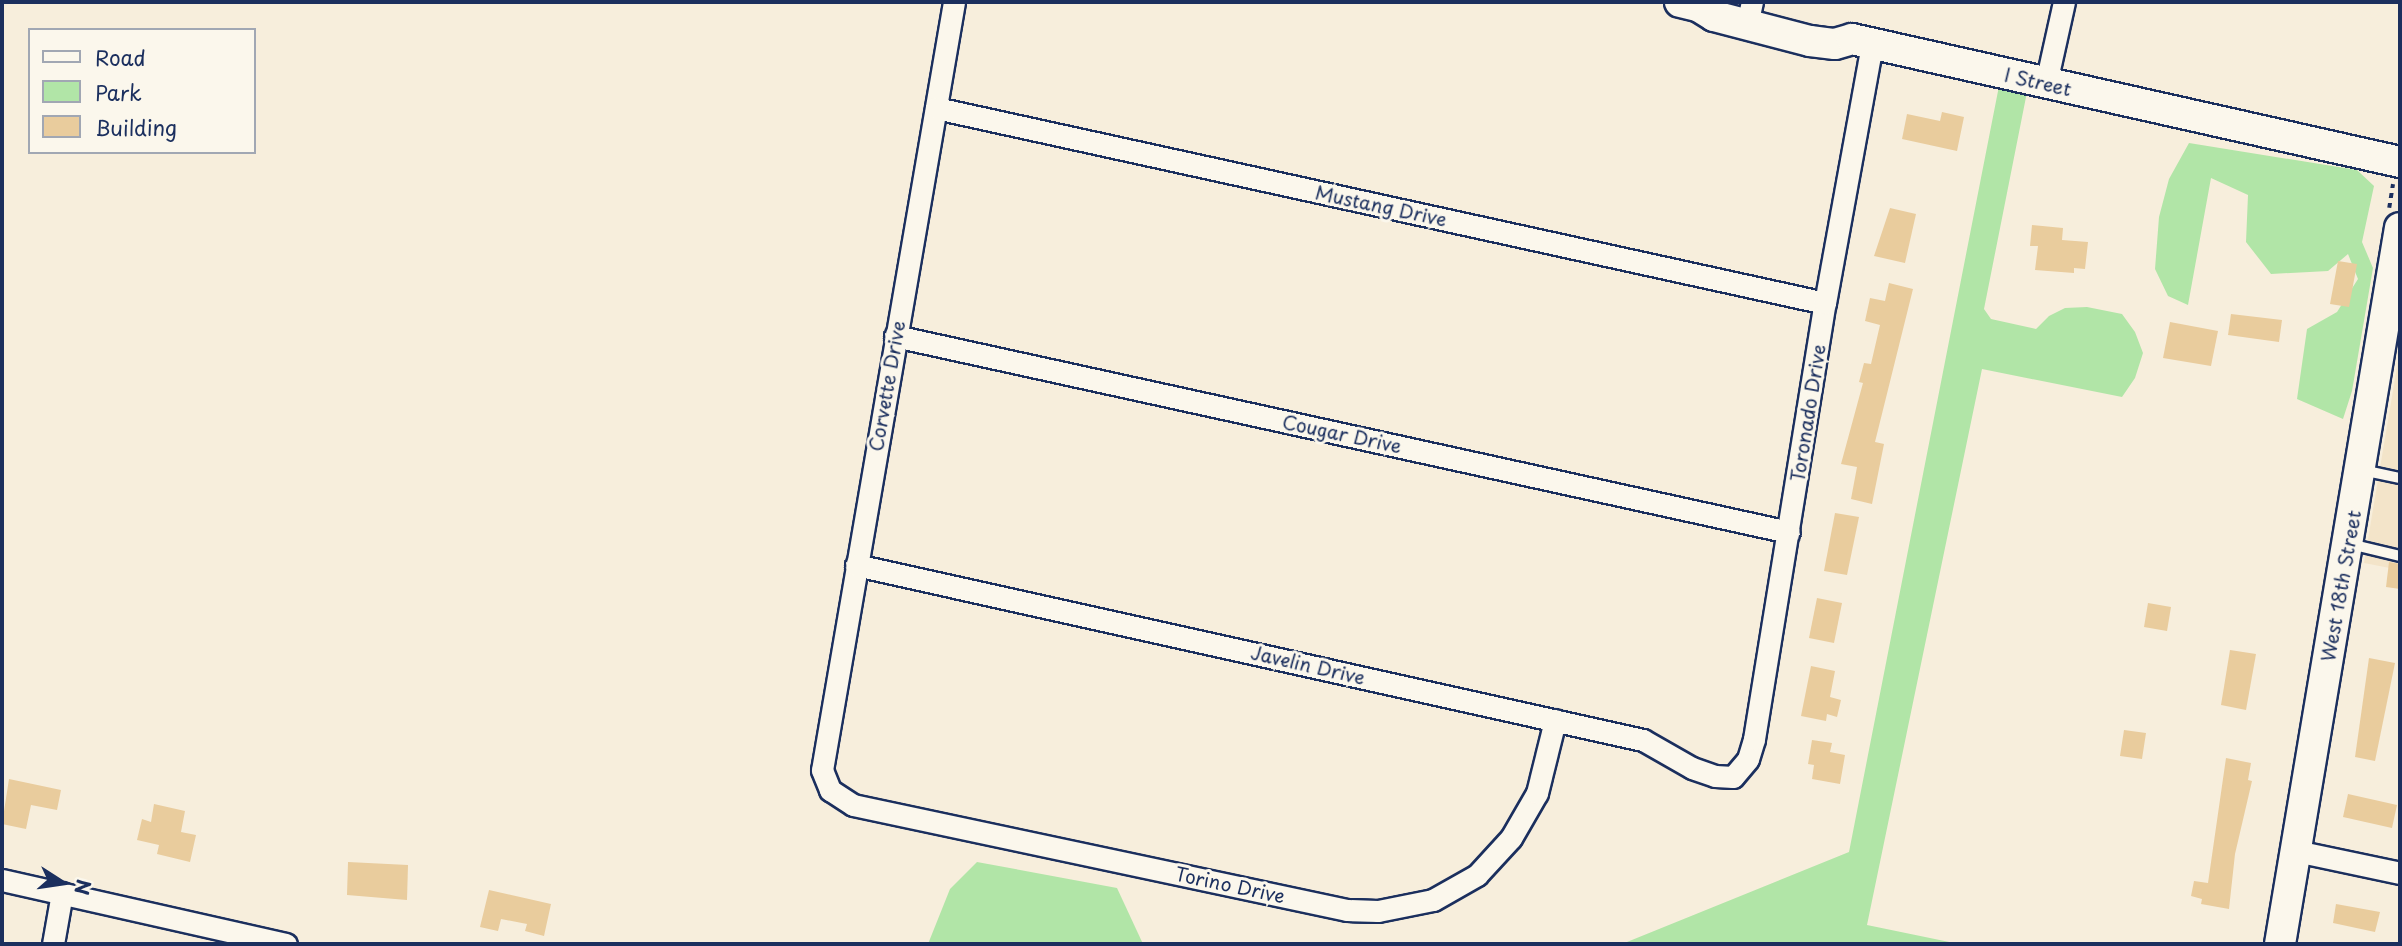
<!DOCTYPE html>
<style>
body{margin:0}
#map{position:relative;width:2402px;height:946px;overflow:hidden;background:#f7eedc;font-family:"Playpen Sans",sans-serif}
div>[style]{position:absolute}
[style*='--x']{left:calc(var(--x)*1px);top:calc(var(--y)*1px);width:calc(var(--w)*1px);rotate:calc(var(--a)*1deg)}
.built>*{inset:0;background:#f3e4c9}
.green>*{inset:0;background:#b1e5a7}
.building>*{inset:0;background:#e9cc9d}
.path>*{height:3.5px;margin-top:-1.75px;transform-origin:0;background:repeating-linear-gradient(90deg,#1b2f5e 0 5px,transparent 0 10px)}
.roads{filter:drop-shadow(2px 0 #1b2f5e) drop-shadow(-2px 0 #1b2f5e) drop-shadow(0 2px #1b2f5e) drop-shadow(0 -2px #1b2f5e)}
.lane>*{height:10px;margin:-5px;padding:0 5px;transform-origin:5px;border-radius:5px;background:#fbf7ec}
.street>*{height:21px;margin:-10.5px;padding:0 10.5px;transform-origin:10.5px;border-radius:10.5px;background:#fbf7ec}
.secondary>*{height:30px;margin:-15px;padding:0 15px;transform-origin:15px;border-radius:15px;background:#fbf7ec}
span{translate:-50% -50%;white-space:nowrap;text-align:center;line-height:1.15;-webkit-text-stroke:6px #fbf7ec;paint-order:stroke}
.street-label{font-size:19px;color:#1b2f5e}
.frame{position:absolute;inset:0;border:4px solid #1b2f5e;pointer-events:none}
.legend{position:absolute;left:28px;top:28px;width:228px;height:126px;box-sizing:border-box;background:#fbf7ec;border:2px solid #a1a7b3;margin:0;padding:9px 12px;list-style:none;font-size:21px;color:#1b2f5e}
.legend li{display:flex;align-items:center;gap:14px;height:35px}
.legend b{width:35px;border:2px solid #a1a7b3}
.north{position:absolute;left:28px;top:848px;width:70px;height:70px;-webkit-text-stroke:5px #fbf7ec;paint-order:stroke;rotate:102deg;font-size:19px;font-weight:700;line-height:28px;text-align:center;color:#1b2f5e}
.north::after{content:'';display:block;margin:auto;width:24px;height:32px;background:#1b2f5e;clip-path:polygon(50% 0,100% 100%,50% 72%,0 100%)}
</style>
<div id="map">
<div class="built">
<i style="clip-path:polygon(2400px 349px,2400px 570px,2364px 563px)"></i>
</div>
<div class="green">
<i style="clip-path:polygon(1999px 86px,2027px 92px,1984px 309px,1991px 319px,2036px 329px,2049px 316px,2065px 308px,2087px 307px,2122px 314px,2135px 332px,2143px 353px,2135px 378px,2122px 397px,1982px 369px,1867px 925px,1959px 944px,1622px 944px,1849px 852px)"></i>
<i style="clip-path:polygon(2189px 143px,2357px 170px,2374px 186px,2362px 242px,2373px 268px,2352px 391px,2343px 419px,2297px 399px,2307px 329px,2337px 312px,2358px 279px,2348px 254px,2328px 271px,2271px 274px,2246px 242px,2248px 195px,2211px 178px,2188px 305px,2168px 296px,2155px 269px,2159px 217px,2169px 179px)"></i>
<i style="clip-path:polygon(977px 862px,1117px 888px,1143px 944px,928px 944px,950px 889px)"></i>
</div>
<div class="building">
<i style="clip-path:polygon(1942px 112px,1964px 117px,1957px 151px,1902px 139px,1907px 114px,1940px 121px)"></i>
<i style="clip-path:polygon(1890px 208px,1916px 214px,1905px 263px,1874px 256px)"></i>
<i style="clip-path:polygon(2032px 225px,2063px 228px,2062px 240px,2088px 242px,2085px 269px,2074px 268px,2074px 273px,2035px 270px,2038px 246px,2030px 246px)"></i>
<i style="clip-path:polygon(2338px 261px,2357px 264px,2349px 307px,2330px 304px)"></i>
<i style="clip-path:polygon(1889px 283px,1913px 289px,1875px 442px,1884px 444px,1872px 504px,1851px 499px,1857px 467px,1841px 464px,1863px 383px,1859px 382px,1864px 363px,1871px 364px,1880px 325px,1865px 321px,1870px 298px,1885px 301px)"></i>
<i style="clip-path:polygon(2231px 314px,2282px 320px,2279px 342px,2228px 335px)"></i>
<i style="clip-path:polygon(2170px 322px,2218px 331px,2211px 366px,2163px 358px)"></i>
<i style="clip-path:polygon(1835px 513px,1859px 517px,1847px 575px,1824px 571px)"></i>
<i style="clip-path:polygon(2389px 562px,2400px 564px,2400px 589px,2386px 587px)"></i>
<i style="clip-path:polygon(1817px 598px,1842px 603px,1834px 643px,1809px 638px)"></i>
<i style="clip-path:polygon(2148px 603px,2171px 607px,2167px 631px,2144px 627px)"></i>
<i style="clip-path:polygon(2230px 650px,2256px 654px,2246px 710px,2221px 705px)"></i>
<i style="clip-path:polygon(2369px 658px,2395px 663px,2375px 761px,2355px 757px)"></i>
<i style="clip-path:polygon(1811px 666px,1835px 671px,1830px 697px,1841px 700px,1837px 717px,1827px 714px,1826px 721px,1801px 716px)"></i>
<i style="clip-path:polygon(2124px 730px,2146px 733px,2142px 759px,2120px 756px)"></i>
<i style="clip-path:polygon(1812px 740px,1832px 743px,1830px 752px,1845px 755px,1840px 784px,1812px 779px,1814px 765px,1808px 764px)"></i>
<i style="clip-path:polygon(2226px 758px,2251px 763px,2248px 780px,2252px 781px,2235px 854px,2229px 909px,2201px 904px,2202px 899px,2191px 896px,2194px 881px,2208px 883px)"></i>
<i style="clip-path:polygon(9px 779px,61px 790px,57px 810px,31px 805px,26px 829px,2px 824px)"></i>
<i style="clip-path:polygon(2348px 794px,2397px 805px,2392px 828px,2343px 817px)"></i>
<i style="clip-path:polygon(154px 804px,185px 811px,181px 832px,196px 835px,190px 862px,157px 854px,159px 845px,137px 840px,142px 819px,151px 822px)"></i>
<i style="clip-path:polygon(348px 862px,408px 865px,407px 900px,347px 895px)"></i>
<i style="clip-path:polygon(489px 890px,551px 904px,544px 936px,525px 931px,527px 924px,501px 919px,498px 931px,480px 927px)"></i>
<i style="clip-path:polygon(2336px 904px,2380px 912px,2375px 932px,2333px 923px)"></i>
</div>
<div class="path">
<i style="--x:2389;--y:208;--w:24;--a:-81"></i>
</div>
<div class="roads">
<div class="lane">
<i style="--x:2362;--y:470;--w:39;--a:12"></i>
<i style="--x:2350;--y:544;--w:51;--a:13.5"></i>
</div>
<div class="street">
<i style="--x:954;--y:2;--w:779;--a:99.75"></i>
<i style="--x:822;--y:770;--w:22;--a:68"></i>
<i style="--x:830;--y:790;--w:27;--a:33"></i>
<i style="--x:853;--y:805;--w:505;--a:12"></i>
<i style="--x:1347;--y:910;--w:31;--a:2"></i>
<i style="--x:1378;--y:911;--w:56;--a:-11.3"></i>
<i style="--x:1433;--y:900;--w:51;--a:-29.6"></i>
<i style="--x:1477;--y:875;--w:50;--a:-47.4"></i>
<i style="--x:1511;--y:838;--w:52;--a:-60"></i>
<i style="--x:1537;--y:793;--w:75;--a:-76.1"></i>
<i style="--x:1747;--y:25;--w:24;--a:-78"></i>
<i style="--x:2046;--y:83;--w:83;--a:-77.5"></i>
<i style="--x:936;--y:108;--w:910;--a:12.37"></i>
<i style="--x:895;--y:336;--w:915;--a:12.37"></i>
<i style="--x:856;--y:565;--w:806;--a:12.54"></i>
<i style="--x:1643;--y:740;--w:56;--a:29.7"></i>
<i style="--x:1692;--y:768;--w:24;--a:19"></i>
<i style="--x:1715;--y:776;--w:18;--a:3"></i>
<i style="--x:1733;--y:777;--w:23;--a:-50"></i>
<i style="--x:1748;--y:759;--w:21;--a:-73"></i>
<i style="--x:1754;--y:739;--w:442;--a:-80.8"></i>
<i style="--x:1825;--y:303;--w:263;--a:-79.7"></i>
<i style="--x:2296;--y:851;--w:106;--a:11.9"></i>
<i style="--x:2;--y:880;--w:291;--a:12.7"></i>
<i style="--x:53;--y:944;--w:52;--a:-80"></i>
</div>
<div class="secondary">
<i style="--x:1680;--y:2;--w:18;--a:13"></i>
<i style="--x:1698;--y:6;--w:19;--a:32"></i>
<i style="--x:1714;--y:16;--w:99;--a:14.6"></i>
<i style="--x:1810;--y:41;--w:25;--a:7"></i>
<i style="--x:1835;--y:44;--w:18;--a:-16"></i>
<i style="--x:1852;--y:39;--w:562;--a:12.65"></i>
<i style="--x:2280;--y:944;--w:726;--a:-80.49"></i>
</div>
</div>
<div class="street-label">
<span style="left:2038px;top:82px;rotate:13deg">I Street</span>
<span style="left:1381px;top:206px;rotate:12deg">Mustang Drive</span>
<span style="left:887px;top:386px;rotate:-80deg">Corvette Drive</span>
<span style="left:1808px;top:413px;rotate:-81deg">Toronado Drive</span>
<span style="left:1342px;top:434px;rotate:12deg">Cougar Drive</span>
<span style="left:2341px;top:586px;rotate:-80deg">West 18th Street</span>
<span style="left:1308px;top:665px;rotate:13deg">Javelin Drive</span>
<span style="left:1230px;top:885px;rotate:12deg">Torino Drive</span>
</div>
<div class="frame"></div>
<ul class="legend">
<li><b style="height:9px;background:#fbf7ec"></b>Road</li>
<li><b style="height:19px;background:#b1e5a7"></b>Park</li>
<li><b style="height:19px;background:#e9cc9d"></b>Building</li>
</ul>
<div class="north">N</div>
</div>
